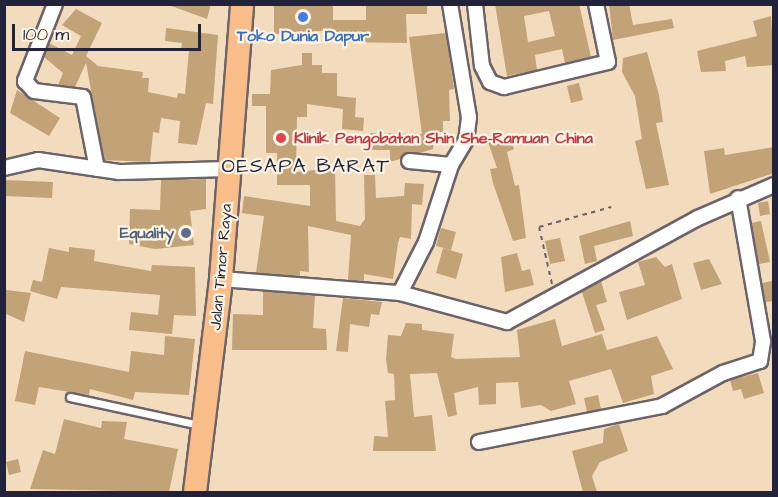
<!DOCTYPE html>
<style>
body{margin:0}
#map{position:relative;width:778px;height:497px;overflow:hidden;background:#f2dcbd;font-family:"Architects Daughter",sans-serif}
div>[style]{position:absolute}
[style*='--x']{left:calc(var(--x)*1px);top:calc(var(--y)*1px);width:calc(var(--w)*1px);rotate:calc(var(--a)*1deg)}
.building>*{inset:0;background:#c2a277}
.path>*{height:2px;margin-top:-1px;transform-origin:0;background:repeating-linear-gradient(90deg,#6b6368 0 4.5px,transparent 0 9px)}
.roads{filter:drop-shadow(2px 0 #6b6368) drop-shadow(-2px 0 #6b6368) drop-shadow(0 2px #6b6368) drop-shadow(0 -2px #6b6368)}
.service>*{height:7px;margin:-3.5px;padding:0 3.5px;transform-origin:3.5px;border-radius:3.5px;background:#fff}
.minor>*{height:14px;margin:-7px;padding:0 7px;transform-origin:7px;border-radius:7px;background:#fff}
.trunk>*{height:22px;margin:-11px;padding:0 11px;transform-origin:11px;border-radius:11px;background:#f8bd89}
.dots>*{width:16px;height:16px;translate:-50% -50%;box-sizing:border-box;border:3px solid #fcf5e5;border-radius:50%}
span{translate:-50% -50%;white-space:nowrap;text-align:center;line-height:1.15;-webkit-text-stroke:4.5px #fcf5e5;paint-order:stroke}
.shop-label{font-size:16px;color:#366cbe;font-weight:700}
.health-label{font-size:16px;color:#be3a42;font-weight:700}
.left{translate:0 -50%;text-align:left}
.service-label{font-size:16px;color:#4e5e75;font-weight:700}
.right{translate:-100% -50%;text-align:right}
.street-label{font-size:16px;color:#22223b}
.quarter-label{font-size:20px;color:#22223b;letter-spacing:1.5px}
.frame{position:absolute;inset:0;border:6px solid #22223b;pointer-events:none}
.scale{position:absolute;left:12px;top:24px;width:189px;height:27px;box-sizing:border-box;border:3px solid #22223b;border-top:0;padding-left:8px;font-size:18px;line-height:21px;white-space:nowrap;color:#22223b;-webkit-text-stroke:4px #fcf5e5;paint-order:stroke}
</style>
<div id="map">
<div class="building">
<i style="clip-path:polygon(166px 4px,211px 4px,207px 19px)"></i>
<i style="clip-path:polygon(274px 4px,333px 4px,333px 20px,366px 20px,366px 4px,427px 4px,427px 14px,406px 14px,407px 43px,336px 42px,336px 30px,274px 34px)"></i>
<i style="clip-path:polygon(evenodd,495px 4px,579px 4px,591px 57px,565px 63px,562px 49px,535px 55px,537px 70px,507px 76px,495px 4px,549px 11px,555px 36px,528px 42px,524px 16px,549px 11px)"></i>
<i style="clip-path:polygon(609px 4px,629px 4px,633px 25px,672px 19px,674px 28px,613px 40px)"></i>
<i style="clip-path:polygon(76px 9px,102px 23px,86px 56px,98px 66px,143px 72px,142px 78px,149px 78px,148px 92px,177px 98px,178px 93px,185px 94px,189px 50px,181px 50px,182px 43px,165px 41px,166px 28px,218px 35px,213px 104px,206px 103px,197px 145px,178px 143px,180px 121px,161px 118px,159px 133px,153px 132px,150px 162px,104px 160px,86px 63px,75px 87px,58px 85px,63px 73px,44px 57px,49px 43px,72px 55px,81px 36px,62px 25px)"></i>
<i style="clip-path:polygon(771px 16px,774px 65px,747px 67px,745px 56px,725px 61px,726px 71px,701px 72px,697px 51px,757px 36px,753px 21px)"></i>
<i style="clip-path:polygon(446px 33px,454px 89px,449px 90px,450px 121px,443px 121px,443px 132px,434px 133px,433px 149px,390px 162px,390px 150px,370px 150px,370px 133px,422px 134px,409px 37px)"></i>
<i style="clip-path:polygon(647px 52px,659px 95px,663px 122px,656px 123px,669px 185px,646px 189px,635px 141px,642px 139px,635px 96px,622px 72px,623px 58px)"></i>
<i style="clip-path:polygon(302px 53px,312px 53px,312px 65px,322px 65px,322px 73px,337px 73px,337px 96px,356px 98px,355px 117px,364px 118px,363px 131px,342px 129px,343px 109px,307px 104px,307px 117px,297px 117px,296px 172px,335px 168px,336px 221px,360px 226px,365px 219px,364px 175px,375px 175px,376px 198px,404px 196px,405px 183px,424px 184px,422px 205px,412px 204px,411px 239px,400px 237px,398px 243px,393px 279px,364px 274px,364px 281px,348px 280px,351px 235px,308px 226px,309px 272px,300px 271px,300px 276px,256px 273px,264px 216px,242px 213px,244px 196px,310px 206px,310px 185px,277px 185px,277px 153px,266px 153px,266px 106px,252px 106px,252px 94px,270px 94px,271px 70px,302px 65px)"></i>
<i style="clip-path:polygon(579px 83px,583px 100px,571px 103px,567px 86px)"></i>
<i style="clip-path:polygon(17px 90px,60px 118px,49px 136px,10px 113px)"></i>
<i style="clip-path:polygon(509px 135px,514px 149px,507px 152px,515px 186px,519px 185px,526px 238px,513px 241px,493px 183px,490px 169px,497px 168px,488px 142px)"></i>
<i style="clip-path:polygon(774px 147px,774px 173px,710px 194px,704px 151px,724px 148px,725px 155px)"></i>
<i style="clip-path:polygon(206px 179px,206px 209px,190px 211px,194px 245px,155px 249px,129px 244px,130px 209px,160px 210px,161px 180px)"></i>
<i style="clip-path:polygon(4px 180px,53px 182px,52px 198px,4px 196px)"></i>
<i style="clip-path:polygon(768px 201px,770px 214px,760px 216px,758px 203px)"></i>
<i style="clip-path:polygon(630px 221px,633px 236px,594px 246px,597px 261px,585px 264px,579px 236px)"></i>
<i style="clip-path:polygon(761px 221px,770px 262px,759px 264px,751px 223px)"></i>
<i style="clip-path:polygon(441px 228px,456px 232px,451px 250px,436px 246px)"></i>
<i style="clip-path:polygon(560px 238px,565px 261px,550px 264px,545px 241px)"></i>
<i style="clip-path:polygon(69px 247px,95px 250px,94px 261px,151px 271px,152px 265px,195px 267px,196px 316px,174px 315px,172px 334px,129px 330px,131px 312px,158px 315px,160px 295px,61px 287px,57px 299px,30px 291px,33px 280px,42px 282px,49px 248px,69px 252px)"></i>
<i style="clip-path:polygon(443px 248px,463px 254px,456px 279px,436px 273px)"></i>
<i style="clip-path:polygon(517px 253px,522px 271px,530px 269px,534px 285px,505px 292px,501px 257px)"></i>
<i style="clip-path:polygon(656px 257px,665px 267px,672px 264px,682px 299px,627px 320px,619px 292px,645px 285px,638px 262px)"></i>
<i style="clip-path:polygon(709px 259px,722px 284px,701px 290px,693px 263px)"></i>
<i style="clip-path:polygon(601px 281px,607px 302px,596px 305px,605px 330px,595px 333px,582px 292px)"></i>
<i style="clip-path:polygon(772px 281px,774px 301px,765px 302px,762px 283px)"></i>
<i style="clip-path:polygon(6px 290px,31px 293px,24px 322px,4px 313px)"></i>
<i style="clip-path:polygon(263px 291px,315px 295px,313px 328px,326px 329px,327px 350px,232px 350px,233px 314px,263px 315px)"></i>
<i style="clip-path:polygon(343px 298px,382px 302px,379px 315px,371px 314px,369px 327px,350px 324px,348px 352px,336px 351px)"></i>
<i style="clip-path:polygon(555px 319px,562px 346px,602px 334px,607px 350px,657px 336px,673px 369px,651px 376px,654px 394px,623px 403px,611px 369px,569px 381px,576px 404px,551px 411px,541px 405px,521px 408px,518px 382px,496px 383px,496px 404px,479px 405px,478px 387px,454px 393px,457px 415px,448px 417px,437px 373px,410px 374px,414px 417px,432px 415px,436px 451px,373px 451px,374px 436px,388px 437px,385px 401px,395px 400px,394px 374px,388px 373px,386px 359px,388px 335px,401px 336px,406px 323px,422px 324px,422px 330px,454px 334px,451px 357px,456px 359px,520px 357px,517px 330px)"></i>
<i style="clip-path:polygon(165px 336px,195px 339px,189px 395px,135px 392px,133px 400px,90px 389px,89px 395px,39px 387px,35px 405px,15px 401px,25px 351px,129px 372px,131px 351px,164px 355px)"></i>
<i style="clip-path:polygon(758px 373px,764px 393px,744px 399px,741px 389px,733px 391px,730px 380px)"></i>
<i style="clip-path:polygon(598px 395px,601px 409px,587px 412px,584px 398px)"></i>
<i style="clip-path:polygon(64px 419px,101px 428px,102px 421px,127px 422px,124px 439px,178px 449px,169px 492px,30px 489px,43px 450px,55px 454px)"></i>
<i style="clip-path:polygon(619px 424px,628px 451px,600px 462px,592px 476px,597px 492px,583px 492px,572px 451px,603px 443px,604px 429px)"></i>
<i style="clip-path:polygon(18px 459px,21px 472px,9px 475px,6px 462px)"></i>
</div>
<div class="path">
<i style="--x:552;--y:284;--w:58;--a:-102.8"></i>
<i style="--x:539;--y:227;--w:75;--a:-15.5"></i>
</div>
<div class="roads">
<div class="service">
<i style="--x:70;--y:397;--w:133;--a:12.2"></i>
</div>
<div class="minor">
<i style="--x:55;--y:4;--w:83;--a:111.3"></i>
<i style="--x:25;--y:81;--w:13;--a:48"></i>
<i style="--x:34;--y:91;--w:49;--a:7"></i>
<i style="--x:83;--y:97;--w:73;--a:79"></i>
<i style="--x:450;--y:4;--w:115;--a:80.5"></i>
<i style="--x:469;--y:117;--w:23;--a:97"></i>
<i style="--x:466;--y:140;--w:29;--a:121"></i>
<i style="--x:475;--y:4;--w:62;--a:83.6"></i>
<i style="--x:482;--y:66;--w:18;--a:63"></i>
<i style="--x:490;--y:82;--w:15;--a:20"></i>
<i style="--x:504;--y:87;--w:107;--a:-13.5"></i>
<i style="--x:608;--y:62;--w:59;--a:-101.7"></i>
<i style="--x:4;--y:168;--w:35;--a:-13"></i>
<i style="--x:38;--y:160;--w:82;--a:8.4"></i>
<i style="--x:119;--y:172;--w:110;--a:-1.6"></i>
<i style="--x:221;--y:279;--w:180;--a:4.5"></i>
<i style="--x:400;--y:293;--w:111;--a:15.2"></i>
<i style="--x:507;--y:322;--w:217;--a:-28.6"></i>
<i style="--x:698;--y:218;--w:83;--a:-23.5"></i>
<i style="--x:400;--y:293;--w:57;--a:-63"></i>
<i style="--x:426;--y:242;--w:81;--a:-72"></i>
<i style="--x:451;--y:165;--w:42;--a:-174.6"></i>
<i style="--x:479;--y:442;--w:187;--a:-11.1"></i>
<i style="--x:662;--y:406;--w:69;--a:-28.4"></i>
<i style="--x:723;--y:373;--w:39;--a:-18"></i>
<i style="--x:760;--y:361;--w:20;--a:-81"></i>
<i style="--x:763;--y:341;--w:145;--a:-99.9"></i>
</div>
<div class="trunk">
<i style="--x:195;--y:492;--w:215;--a:-83"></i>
<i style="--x:221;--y:279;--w:276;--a:-85.6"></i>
</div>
</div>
<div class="dots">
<i style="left:303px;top:17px;background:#3f7fe0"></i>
<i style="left:281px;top:138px;background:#e0444e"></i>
<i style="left:186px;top:233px;background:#5c6f8a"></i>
</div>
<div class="shop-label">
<span style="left:303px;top:36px">Toko Dunia Dapur</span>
</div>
<div class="health-label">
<span class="left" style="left:294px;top:138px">Klinik Pengobatan Shin She-Ramuan China</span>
</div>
<div class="service-label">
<span class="right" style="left:174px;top:233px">Equality</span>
</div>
<div class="street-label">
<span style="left:221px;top:267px;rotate:-85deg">Jalan Timor Raya</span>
</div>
<div class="quarter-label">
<span style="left:306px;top:166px">OESAPA BARAT</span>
</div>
<div class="frame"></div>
<div class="scale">100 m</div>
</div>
